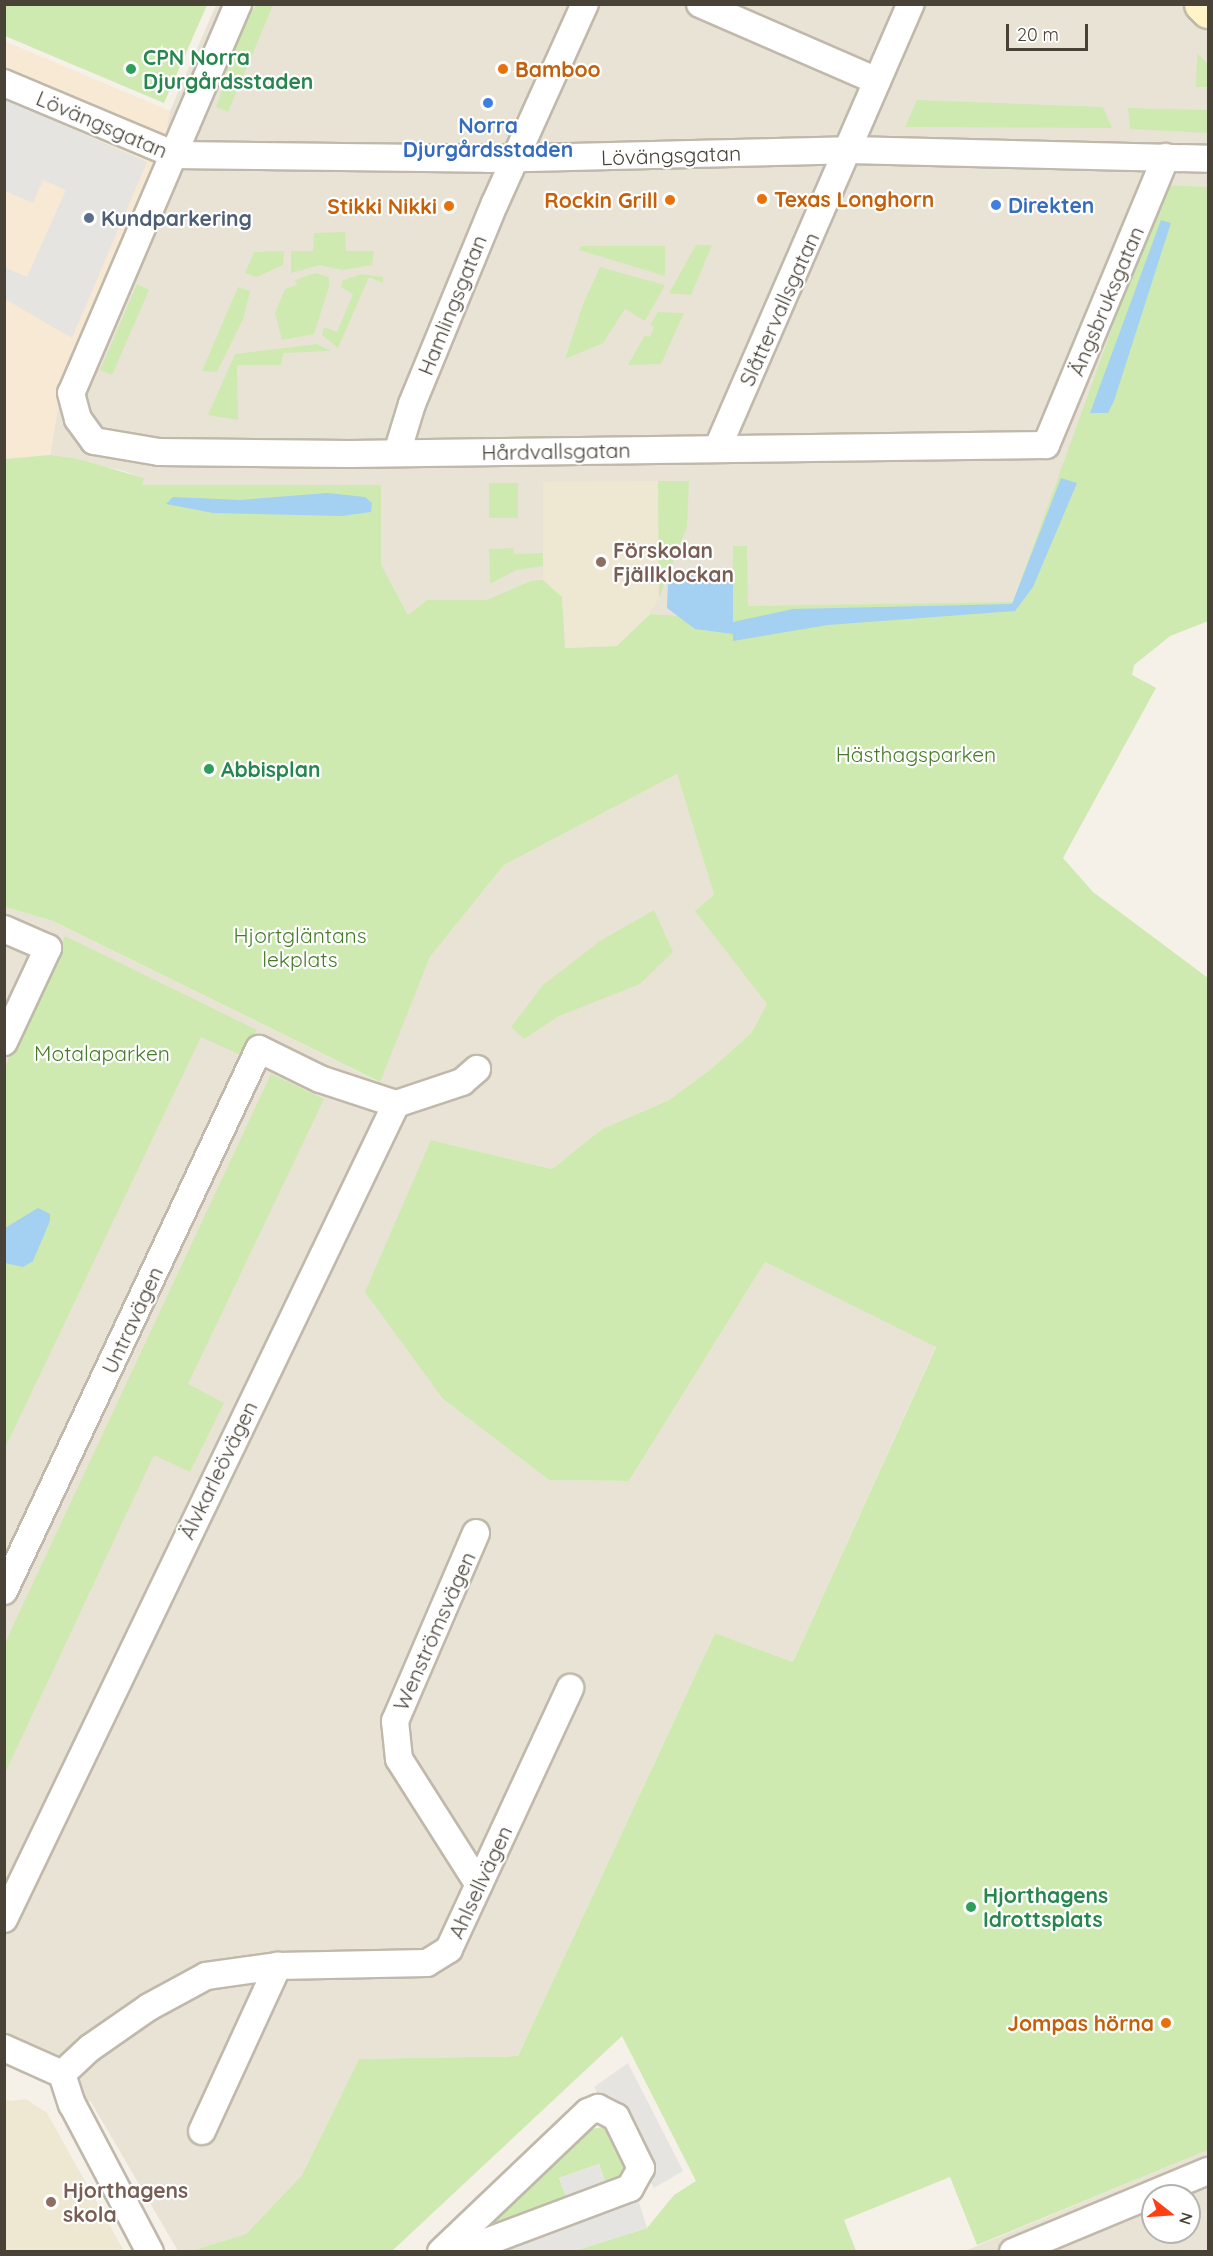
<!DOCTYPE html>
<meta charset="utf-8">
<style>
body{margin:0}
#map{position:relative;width:1213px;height:2256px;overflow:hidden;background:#f5f1e8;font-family:Quicksand,sans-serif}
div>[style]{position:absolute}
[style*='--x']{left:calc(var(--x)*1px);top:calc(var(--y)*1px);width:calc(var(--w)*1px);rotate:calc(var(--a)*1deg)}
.residential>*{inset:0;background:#e9e3d6}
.commercial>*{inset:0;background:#f7e9d3}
.education>*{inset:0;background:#eee7d2}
.green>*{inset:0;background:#ceeab0}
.parking>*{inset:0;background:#e6e4e0}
.water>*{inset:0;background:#a4d0f2}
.roads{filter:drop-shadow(2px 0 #c0b9ab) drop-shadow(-2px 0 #c0b9ab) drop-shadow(0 2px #c0b9ab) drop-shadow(0 -2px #c0b9ab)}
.street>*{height:26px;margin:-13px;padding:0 13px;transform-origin:13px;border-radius:13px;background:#fff}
.secondary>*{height:33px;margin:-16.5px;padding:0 16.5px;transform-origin:16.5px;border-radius:16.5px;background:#fff3c8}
.dots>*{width:16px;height:16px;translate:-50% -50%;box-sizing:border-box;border:3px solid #fff;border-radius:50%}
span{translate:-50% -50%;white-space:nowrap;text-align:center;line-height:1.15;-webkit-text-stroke:4.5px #fff;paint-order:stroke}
.leisure-label{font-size:21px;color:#27864d;font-weight:700}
.left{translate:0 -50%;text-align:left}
.food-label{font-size:21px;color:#c56008;font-weight:700}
.right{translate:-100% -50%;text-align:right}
.street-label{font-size:21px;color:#484237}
.shop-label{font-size:21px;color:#366cbe;font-weight:700}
.service-label{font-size:21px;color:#4e5e75;font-weight:700}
.education-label{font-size:21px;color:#785e54;font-weight:700}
.park-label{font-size:21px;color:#457c28}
.frame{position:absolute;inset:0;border:6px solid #484237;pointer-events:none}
.north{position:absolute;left:1141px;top:2184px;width:60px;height:60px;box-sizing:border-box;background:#fff;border:2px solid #b6b3af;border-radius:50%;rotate:107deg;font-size:16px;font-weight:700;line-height:24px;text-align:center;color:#484237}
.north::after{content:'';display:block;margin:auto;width:21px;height:27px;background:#ff3f15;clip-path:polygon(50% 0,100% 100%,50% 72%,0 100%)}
.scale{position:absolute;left:1006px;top:24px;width:82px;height:27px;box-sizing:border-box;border:3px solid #484237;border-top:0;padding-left:8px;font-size:18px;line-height:21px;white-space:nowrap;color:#484237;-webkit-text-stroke:4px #fff;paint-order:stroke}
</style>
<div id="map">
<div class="residential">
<i style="clip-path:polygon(1179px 4px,1208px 31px,1208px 621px,1170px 636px,1134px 665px,1132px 675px,1156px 688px,702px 617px,650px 614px,530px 581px,486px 600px,427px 600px,408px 615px,381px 564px,380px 485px,141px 485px,143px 478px,124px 471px,50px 455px,59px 402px,160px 166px,170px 111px,216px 5px)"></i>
<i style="clip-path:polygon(677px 774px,714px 895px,767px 1004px,751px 1033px,711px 1069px,669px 1100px,602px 1129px,552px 1169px,431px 1140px,443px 1399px,549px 1480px,629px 1481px,765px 1262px,936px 1346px,793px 1662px,715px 1633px,518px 2056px,359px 2059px,302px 2175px,246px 2234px,191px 2251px,178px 2251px,91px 2102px,5px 2062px,5px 907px,53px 921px,379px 1082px,430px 957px,504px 865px)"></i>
<i style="clip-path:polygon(evenodd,1208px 2150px,1208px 2251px,962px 2252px,977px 2246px,1208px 2150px,1153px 2196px,1189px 2196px,1189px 2232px,1153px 2232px,1153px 2196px)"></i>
</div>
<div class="commercial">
<i style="clip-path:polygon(4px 41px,170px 111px,160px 166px,59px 402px,50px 455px,5px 459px)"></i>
</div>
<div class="education">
<i style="clip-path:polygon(658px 481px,659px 598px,641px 626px,617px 646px,564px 648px,562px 597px,543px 580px,543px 482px)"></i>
<i style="clip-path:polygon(4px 2098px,10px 2101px,26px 2099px,47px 2113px,124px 2251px,5px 2251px)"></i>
</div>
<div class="green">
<i style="clip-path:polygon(4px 5px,5px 4px,207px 5px,164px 103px,5px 36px)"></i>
<i style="clip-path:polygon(258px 5px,273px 5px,228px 112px,216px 107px,227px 76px,225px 64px,245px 15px)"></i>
<i style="clip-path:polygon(1197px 53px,1208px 64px,1208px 87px,1196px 87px)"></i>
<i style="clip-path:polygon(917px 100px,1103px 107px,1112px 128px,905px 127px)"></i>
<i style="clip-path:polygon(1128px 108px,1208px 110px,1208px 133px,1130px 129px)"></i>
<i style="clip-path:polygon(1164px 185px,1208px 187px,1208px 621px,1170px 636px,1134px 665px,1132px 675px,1156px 688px,1063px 858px,1093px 892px,1208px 978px,1208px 2150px,977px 2245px,950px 2177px,844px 2220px,856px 2251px,574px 2251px,647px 2228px,674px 2195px,696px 2181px,622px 2036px,392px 2251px,191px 2251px,246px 2234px,302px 2175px,359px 2059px,518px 2056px,715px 1633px,793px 1662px,936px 1347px,765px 1262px,629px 1481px,549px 1480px,443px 1399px,365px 1292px,431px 1140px,552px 1169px,602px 1129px,669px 1100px,711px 1069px,751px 1033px,767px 1004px,695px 911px,714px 895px,677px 774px,504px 865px,430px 957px,380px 1082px,53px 921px,5px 907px,4px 459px,50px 455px,78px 459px,144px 478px,142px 485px,381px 485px,381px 564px,408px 615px,427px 600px,486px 600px,530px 581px,543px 580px,562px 597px,565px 648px,617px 646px,650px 614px,702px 617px,732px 607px,733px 546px,747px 546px,748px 606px,1013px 602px)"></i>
<i style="clip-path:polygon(345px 232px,346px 251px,374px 251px,372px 265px,342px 270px,320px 265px,291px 273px,291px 251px,313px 251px,314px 233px)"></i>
<i style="clip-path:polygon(696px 245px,712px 245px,691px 295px,669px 293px)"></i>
<i style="clip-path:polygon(581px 246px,665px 246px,665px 276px,579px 250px)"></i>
<i style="clip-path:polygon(284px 251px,283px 265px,257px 277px,245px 273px,254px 252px)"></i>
<i style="clip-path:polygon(600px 267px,665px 285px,645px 321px,625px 309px,603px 343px,565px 359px,583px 304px)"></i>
<i style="clip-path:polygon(315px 273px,329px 277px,329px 287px,314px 334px,282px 340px,275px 313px,285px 289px,297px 285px,295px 280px)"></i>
<i style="clip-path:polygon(361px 274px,383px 277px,383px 283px,369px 277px,338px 348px,322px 335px,324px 327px,337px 332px,353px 294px,341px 287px,343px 280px)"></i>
<i style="clip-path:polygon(137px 284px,149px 290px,112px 375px,100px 370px)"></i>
<i style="clip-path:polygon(238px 287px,250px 291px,244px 317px,217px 372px,202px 371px)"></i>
<i style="clip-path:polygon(658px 312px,684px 313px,661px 364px,628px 365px,645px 335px,650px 337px,654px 327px,650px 325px)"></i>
<i style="clip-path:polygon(317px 344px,331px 351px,283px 353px,281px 365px,237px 365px,238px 420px,208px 415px,235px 354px)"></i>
<i style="clip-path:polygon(658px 481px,689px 481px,687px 527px,659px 598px)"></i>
<i style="clip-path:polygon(489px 483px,518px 483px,518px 518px,489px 518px)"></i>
<i style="clip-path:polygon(513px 548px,514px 554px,543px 553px,543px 566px,516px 570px,490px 584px,489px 549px)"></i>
<i style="clip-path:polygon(654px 910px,673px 952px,640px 984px,559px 1016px,524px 1039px,511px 1027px,543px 985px,600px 941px)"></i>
<i style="clip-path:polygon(65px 936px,257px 1030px,243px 1056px,201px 1037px,5px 1448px,5px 1067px)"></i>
<i style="clip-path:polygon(271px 1074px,324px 1099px,188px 1384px,224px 1403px,190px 1472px,154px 1455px,5px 1773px,5px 1643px)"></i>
<i style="clip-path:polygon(603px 2127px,616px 2136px,628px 2161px,622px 2175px,606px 2184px,599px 2164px,559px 2178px,567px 2199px,466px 2239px,581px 2131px)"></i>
</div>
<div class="parking">
<i style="clip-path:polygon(5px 99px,147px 162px,72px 338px,5px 299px,6px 268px,27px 277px,66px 190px,43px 180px,33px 203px,5px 191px)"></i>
<i style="clip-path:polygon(628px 2063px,683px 2171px,654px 2188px,594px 2087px)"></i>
<i style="clip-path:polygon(599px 2164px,606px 2184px,638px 2199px,647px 2228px,574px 2251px,453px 2252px,567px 2199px,559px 2178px)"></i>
</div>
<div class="water">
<i style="clip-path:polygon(1161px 220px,1171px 223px,1169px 229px,1114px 401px,1108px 413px,1090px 413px)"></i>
<i style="clip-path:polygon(1061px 478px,1077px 483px,1033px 587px,1015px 611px,828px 625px,733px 641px,733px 634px,695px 629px,667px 608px,668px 581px,676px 573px,733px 576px,733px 622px,793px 609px,1012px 604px)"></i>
<i style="clip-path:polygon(327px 493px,365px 497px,372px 503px,371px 512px,342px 516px,213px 513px,166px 504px,173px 497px,240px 500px)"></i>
<i style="clip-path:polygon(38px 1208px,50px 1214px,50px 1221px,33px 1261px,23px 1267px,5px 1263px,5px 1228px)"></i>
</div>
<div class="roads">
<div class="street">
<i style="--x:238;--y:4;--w:423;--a:113.2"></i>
<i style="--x:71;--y:393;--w:27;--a:75"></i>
<i style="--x:78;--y:419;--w:27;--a:54"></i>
<i style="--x:94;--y:441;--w:66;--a:9.6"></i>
<i style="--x:159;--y:452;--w:190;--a:0.6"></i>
<i style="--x:349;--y:454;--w:697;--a:-0.74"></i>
<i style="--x:1046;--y:445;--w:312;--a:-67.4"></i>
<i style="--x:700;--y:4;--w:193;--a:23.5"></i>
<i style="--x:4;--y:83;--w:186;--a:22.8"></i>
<i style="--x:175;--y:155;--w:313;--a:0.7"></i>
<i style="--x:488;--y:159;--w:361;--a:-1.4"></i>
<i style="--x:849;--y:150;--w:359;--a:1.4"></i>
<i style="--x:718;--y:447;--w:483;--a:-66.5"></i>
<i style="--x:397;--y:453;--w:51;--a:-73"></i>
<i style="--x:412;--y:404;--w:217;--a:-67.6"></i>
<i style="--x:495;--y:203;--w:218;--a:-65.7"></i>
<i style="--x:4;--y:929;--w:48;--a:23.4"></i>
<i style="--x:48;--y:948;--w:104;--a:115.1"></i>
<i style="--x:396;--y:1104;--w:70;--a:-18.4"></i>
<i style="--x:462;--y:1082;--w:20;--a:-41"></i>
<i style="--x:476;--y:1533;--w:205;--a:113.3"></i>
<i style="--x:395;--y:1721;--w:38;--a:84"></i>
<i style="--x:399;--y:1759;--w:149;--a:57.6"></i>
<i style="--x:4;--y:1591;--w:599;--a:-64.8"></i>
<i style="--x:259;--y:1049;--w:68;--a:26.2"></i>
<i style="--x:320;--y:1079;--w:80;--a:18.2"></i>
<i style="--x:4;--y:1919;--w:904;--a:-64.31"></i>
<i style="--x:4;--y:2048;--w:64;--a:24.1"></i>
<i style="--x:62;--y:2074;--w:32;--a:72"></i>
<i style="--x:72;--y:2104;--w:167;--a:62.2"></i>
<i style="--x:62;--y:2074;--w:38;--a:-43"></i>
<i style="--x:90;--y:2048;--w:72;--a:-34.8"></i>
<i style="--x:149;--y:2007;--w:65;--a:-28.5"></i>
<i style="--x:206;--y:1976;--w:73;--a:-7.9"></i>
<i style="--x:278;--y:1966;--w:149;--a:-1.2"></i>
<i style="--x:427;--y:1963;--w:26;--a:-32"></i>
<i style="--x:449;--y:1949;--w:288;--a:-65.1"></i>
<i style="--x:202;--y:2131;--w:182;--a:-65.3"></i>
<i style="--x:441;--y:2252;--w:203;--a:-43.6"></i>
<i style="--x:588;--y:2112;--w:11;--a:-22"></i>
<i style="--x:598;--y:2108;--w:20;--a:27"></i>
<i style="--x:616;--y:2117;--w:57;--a:63.9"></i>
<i style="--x:641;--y:2168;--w:23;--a:119"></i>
<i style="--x:630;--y:2188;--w:182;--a:159.4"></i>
<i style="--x:1013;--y:2252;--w:211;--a:-22.6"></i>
</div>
<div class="secondary">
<i style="--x:1201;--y:4;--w:10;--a:45"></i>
</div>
</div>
<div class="dots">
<i style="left:131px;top:69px;background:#2e9e5b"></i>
<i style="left:503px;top:69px;background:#e8710a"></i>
<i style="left:488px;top:103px;background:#3f7fe0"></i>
<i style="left:762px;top:199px;background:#e8710a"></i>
<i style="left:670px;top:200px;background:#e8710a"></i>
<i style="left:996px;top:205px;background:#3f7fe0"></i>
<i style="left:449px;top:206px;background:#e8710a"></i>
<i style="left:89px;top:218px;background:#5c6f8a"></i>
<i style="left:601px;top:562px;background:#8d6e63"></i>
<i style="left:209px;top:769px;background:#2e9e5b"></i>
<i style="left:971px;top:1907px;background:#2e9e5b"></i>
<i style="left:1166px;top:2023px;background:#e8710a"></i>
<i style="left:51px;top:2202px;background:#8d6e63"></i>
</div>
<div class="leisure-label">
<span class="left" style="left:143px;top:69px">CPN Norra<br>Djurgårdsstaden</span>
<span class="left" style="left:221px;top:769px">Abbisplan</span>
<span class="left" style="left:983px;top:1907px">Hjorthagens<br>Idrottsplats</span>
</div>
<div class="food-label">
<span class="left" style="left:515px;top:69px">Bamboo</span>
<span class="left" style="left:774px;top:199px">Texas Longhorn</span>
<span class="right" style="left:658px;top:200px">Rockin Grill</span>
<span class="right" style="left:437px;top:206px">Stikki Nikki</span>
<span class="right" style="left:1154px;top:2023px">Jompas hörna</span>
</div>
<div class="street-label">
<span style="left:102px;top:124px;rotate:23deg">Lövängsgatan</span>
<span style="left:671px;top:155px;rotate:-2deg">Lövängsgatan</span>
<span style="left:1106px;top:301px;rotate:-67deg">Ängsbruksgatan</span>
<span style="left:452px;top:305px;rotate:-68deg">Hamlingsgatan</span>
<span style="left:779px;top:309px;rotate:-66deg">Slåttervallsgatan</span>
<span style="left:556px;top:451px;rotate:-1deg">Hårdvallsgatan</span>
<span style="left:132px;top:1320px;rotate:-65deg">Untravägen</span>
<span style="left:218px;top:1470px;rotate:-64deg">Älvkarleövägen</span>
<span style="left:434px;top:1631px;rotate:-66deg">Wenströmsvägen</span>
<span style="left:480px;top:1882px;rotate:-65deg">Ahlsellvägen</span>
</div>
<div class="shop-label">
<span style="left:488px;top:137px">Norra<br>Djurgårdsstaden</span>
<span class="left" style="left:1008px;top:205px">Direkten</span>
</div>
<div class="service-label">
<span class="left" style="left:101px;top:218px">Kundparkering</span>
</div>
<div class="education-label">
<span class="left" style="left:613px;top:562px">Förskolan<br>Fjällklockan</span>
<span class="left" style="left:63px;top:2202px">Hjorthagens<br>skola</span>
</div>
<div class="park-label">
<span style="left:916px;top:754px">Hästhagsparken</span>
<span style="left:300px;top:947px">Hjortgläntans<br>lekplats</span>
<span style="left:102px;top:1053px">Motalaparken</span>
</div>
<div class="frame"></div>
<div class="north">N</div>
<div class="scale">20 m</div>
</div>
